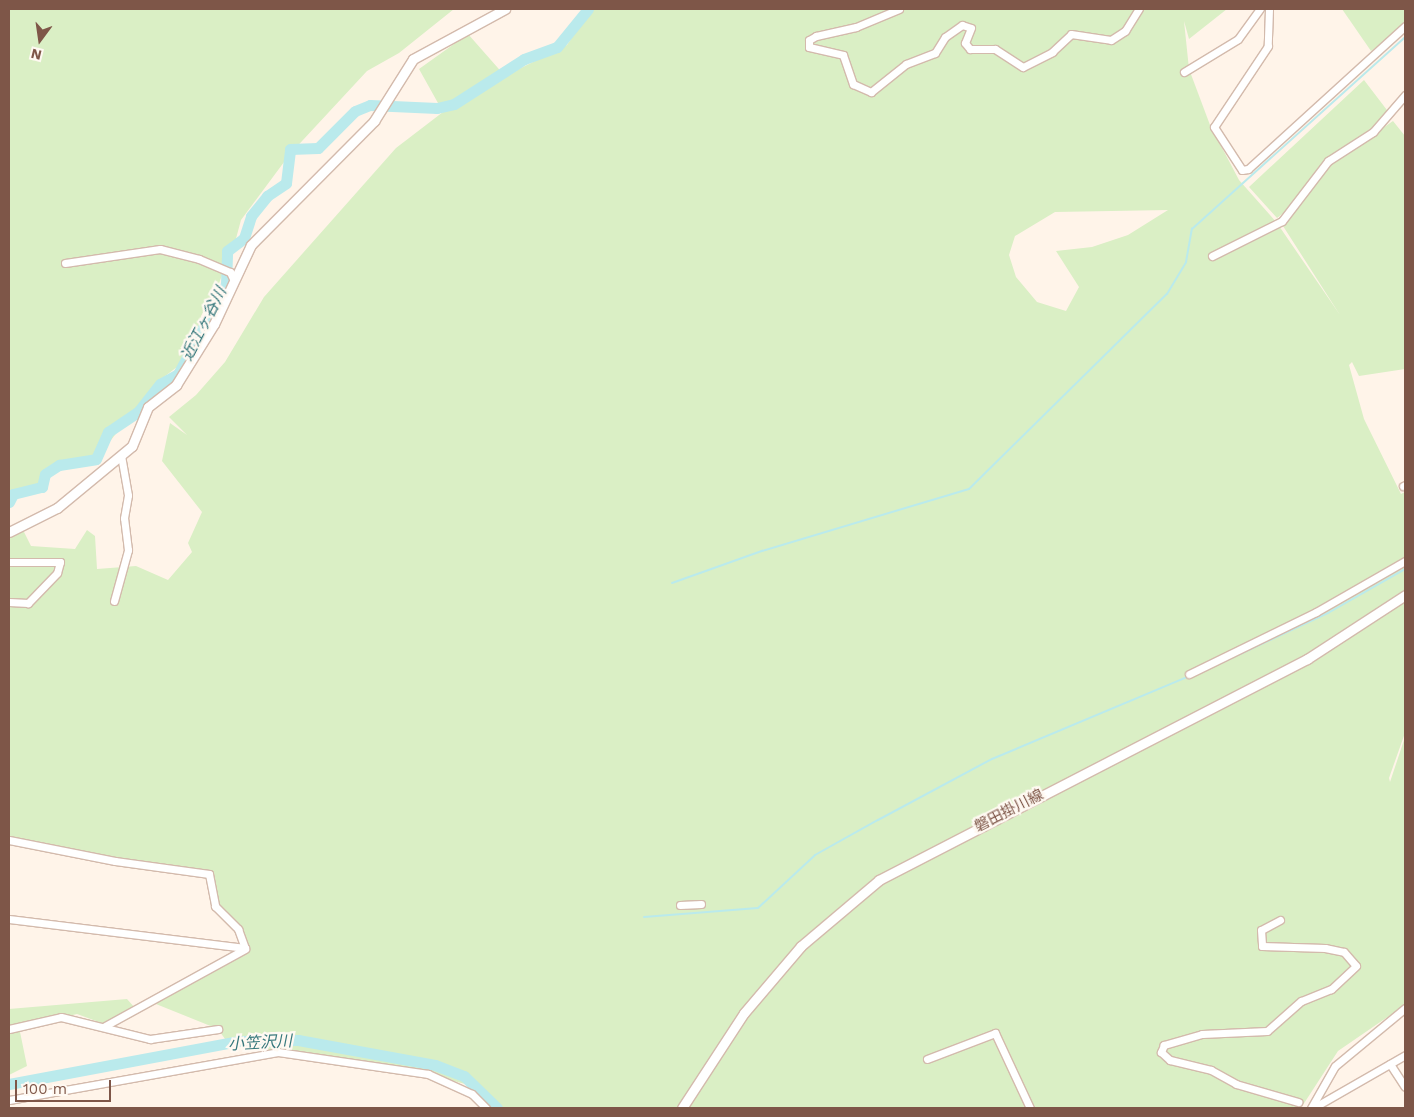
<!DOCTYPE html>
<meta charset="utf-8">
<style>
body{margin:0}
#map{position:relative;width:1414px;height:1117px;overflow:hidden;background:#fff4e9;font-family:"Work Sans","Noto Sans JP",sans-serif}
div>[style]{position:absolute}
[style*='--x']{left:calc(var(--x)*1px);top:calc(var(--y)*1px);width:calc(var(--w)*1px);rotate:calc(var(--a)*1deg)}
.green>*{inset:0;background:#daefc5}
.stream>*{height:2px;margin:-1px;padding:0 1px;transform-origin:1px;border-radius:1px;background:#baeaec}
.river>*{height:11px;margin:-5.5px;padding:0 5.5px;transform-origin:5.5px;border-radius:5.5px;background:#baeaec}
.roads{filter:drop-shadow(1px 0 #d3baac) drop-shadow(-1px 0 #d3baac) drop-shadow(0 1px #d3baac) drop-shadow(0 -1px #d3baac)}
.street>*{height:7px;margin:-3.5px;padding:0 3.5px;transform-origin:3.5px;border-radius:3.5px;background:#fff}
.secondary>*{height:9px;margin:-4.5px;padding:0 4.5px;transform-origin:4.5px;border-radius:4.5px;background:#fff}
span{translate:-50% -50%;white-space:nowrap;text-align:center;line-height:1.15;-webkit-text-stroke:4.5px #fff9f2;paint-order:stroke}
.street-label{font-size:15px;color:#7e5648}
.water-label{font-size:16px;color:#36787c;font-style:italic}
.frame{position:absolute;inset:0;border:10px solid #7e5648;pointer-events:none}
.north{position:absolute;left:15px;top:15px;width:50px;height:50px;-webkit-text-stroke:4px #fff9f2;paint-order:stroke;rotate:194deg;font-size:14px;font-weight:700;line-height:20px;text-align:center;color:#7e5648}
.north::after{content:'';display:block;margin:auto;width:18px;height:22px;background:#7e5648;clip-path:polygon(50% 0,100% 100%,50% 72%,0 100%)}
.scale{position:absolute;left:15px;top:1080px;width:96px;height:22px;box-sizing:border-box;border:2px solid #7e5648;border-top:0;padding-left:6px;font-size:15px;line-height:18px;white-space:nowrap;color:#7e5648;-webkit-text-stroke:4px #fff9f2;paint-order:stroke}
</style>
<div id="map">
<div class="green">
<i style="clip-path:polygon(9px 9px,454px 9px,399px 53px,367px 71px,290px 154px,241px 220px,234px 246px,219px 268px,224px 270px,218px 286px,201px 316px,199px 333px,177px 367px,156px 383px,96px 459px,57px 462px,42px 487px,13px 494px,9px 503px)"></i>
<i style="clip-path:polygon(evenodd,591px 9px,1227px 9px,1189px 39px,1184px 21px,1189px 69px,1210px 125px,1239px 180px,1277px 223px,1340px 315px,1283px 226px,1331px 164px,1393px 121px,1405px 136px,1405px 369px,1359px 376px,1352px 362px,1349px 365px,1364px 419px,1401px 494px,1405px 492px,1405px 733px,1389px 778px,1390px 782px,1405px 737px,1405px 1005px,1338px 1051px,1301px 1108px,478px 1108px,477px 1087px,434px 1076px,338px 1066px,225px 1039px,218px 1029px,151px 1002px,245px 948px,239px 930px,215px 906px,209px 874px,9px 840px,9px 535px,21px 526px,31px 546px,75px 549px,87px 530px,95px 536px,97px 569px,136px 566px,168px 580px,192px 552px,188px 543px,202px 512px,162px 461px,170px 423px,187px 435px,169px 417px,196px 395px,225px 362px,264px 297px,396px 148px,443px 112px,419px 69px,468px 34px,505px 76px,567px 45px,591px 9px,1168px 210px,1128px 235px,1092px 247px,1056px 251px,1079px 287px,1066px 311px,1037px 302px,1016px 277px,1009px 255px,1015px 236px,1055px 212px,1168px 210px)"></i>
<i style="clip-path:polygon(1342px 9px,1405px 9px,1405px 26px,1371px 51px)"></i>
<i style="clip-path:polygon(1364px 80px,1390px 114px,1322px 168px,1304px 197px,1277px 218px,1249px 187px)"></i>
<i style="clip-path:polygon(127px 999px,135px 1008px,107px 1025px,77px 1014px,19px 1027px,27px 1066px,9px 1075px,9px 1009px)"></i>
</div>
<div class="stream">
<i style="--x:672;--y:583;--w:96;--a:-19.6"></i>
<i style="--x:762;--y:551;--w:216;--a:-16.7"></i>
<i style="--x:969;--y:489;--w:278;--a:-44.6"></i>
<i style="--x:1167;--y:294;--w:37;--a:-59"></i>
<i style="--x:1186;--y:262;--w:34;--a:-80"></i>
<i style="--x:1192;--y:229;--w:287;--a:-42"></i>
<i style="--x:1206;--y:670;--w:135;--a:-25"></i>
<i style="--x:1328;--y:613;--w:89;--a:-29.7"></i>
<i style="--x:644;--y:917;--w:114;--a:-4.5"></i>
<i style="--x:758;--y:908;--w:78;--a:-42.9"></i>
<i style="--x:815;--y:855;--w:72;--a:-29.1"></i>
<i style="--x:878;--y:820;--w:129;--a:-28.2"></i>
<i style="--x:992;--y:759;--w:212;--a:-22.8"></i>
</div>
<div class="river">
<i style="--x:9;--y:502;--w:9;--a:-63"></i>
<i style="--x:13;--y:494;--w:30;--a:-14"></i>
<i style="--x:42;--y:487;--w:13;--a:-77"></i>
<i style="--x:45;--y:474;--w:17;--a:-33"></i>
<i style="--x:59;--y:465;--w:37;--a:-9"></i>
<i style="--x:96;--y:459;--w:30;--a:-66"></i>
<i style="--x:108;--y:432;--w:36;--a:-34"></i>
<i style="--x:138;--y:412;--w:36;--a:-52"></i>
<i style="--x:160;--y:384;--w:21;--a:-29"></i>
<i style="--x:178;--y:374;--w:102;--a:-61.9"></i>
<i style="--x:226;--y:284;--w:33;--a:-88"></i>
<i style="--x:227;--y:251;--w:21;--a:-37"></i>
<i style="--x:244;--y:238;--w:23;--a:-72"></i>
<i style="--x:251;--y:216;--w:26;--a:-51"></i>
<i style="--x:267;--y:196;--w:23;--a:-34"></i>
<i style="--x:286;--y:183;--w:34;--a:-83"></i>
<i style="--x:290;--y:149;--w:28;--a:-2"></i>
<i style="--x:318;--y:148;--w:52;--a:-45"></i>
<i style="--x:355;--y:111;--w:16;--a:-22"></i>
<i style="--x:370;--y:105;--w:67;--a:2.6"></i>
<i style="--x:437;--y:108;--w:17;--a:-13"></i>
<i style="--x:454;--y:104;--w:83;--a:-32.7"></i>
<i style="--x:524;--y:59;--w:35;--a:-20"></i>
<i style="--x:557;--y:47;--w:49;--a:-50.8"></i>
<i style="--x:9;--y:1084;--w:233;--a:-10.6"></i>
<i style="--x:238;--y:1041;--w:60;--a:-1"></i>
<i style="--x:298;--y:1040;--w:139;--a:10.3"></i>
<i style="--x:435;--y:1065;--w:31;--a:21"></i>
<i style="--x:464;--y:1076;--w:46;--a:44.1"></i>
</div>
<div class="roads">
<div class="street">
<i style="--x:899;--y:9;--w:47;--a:157.3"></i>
<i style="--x:856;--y:27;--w:41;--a:167.3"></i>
<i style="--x:816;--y:36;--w:8;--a:150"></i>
<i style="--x:809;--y:40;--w:7;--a:90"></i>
<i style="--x:809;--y:47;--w:35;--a:13"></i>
<i style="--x:843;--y:55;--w:31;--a:71"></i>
<i style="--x:853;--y:84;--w:20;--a:24"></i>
<i style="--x:871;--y:92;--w:45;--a:-38.7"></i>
<i style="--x:906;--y:64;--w:31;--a:-21"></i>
<i style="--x:935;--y:53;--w:19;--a:-58"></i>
<i style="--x:945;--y:37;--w:21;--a:-35"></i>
<i style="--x:962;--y:25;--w:9;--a:18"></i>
<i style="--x:971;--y:28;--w:16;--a:112"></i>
<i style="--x:965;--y:43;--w:8;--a:50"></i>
<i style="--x:970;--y:49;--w:25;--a:0"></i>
<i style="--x:995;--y:49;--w:33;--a:33"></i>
<i style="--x:1023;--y:67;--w:33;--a:-27"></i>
<i style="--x:1052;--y:52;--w:26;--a:-43"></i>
<i style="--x:1071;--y:34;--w:40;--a:8.5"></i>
<i style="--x:1111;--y:40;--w:17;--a:-33"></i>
<i style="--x:1125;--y:31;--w:26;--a:-58"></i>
<i style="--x:1269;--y:9;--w:37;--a:92"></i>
<i style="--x:1268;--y:46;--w:97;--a:123.7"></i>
<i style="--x:1214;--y:127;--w:51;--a:56.9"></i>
<i style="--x:1242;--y:170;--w:6;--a:-9"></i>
<i style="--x:1248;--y:169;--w:212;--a:-42.3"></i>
<i style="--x:1184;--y:72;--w:63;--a:-31.4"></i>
<i style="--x:1238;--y:39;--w:37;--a:-54"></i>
<i style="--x:1212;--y:256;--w:78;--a:-26.6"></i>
<i style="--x:1282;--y:221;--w:76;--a:-52.5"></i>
<i style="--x:1328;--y:161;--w:54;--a:-32.8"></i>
<i style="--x:1373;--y:132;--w:49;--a:-49.1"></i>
<i style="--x:65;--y:263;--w:96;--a:-8.4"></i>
<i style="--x:160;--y:249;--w:40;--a:14.4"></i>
<i style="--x:199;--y:259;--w:34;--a:23"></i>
<i style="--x:230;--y:272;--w:10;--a:66"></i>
<i style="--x:1403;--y:486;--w:2;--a:-27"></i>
<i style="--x:9;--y:562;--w:51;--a:0"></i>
<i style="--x:60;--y:562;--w:11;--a:105"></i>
<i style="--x:57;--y:573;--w:42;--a:134"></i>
<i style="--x:28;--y:603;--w:19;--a:-177"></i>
<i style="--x:114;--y:601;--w:53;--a:-74.6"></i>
<i style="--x:128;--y:550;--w:32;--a:-97"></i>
<i style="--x:124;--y:518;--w:23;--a:-80"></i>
<i style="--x:128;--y:495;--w:40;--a:-100"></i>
<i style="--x:1189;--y:674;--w:141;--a:-26"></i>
<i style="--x:1316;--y:612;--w:103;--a:-29.8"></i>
<i style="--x:9;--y:840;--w:108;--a:11.2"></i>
<i style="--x:115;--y:861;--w:95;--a:7.9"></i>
<i style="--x:209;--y:874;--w:33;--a:79"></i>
<i style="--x:215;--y:906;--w:33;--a:45"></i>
<i style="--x:238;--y:929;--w:20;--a:70"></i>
<i style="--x:680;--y:905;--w:21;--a:-3"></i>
<i style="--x:9;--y:919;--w:238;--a:7"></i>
<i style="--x:1280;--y:920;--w:21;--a:152"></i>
<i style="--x:1261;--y:930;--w:16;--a:86"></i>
<i style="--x:1262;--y:946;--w:63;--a:1.8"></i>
<i style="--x:1325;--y:948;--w:19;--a:12"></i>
<i style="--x:1344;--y:952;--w:18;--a:49"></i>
<i style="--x:1356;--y:966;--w:34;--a:137"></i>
<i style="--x:1331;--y:989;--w:32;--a:158"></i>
<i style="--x:1301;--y:1001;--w:45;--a:138.6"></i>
<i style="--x:1267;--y:1031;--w:65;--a:177.4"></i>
<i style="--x:1202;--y:1034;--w:40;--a:164"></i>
<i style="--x:1164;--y:1045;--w:8;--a:113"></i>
<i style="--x:1161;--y:1052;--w:12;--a:42"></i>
<i style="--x:1170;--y:1060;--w:42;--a:13.7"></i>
<i style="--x:1211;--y:1070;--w:29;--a:29"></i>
<i style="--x:1236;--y:1084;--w:65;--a:16.2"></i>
<i style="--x:105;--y:1026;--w:160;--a:-28.8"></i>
<i style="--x:9;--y:1029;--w:53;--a:-13"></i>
<i style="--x:61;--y:1017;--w:92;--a:13.9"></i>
<i style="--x:150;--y:1039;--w:69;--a:-8.4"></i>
<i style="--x:927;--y:1059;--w:73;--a:-20.9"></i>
<i style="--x:995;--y:1033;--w:83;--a:65"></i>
<i style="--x:1390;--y:1064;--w:27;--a:57"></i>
<i style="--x:9;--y:1100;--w:273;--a:-10.1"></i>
<i style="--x:278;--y:1052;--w:152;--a:8.3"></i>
<i style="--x:428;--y:1074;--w:48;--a:24.4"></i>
<i style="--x:472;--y:1094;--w:20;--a:45"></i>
<i style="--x:1311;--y:1108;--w:48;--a:-60.3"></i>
<i style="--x:1335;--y:1066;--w:91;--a:-39.6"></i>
<i style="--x:1313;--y:1108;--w:106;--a:-29.9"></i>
</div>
<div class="secondary">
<i style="--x:9;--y:532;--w:54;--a:-26.6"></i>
<i style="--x:57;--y:508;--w:97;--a:-39.6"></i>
<i style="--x:132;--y:446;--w:42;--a:-67.7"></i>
<i style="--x:148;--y:407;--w:36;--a:-38"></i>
<i style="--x:176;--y:385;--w:72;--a:-58.1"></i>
<i style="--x:214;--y:324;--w:87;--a:-64.9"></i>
<i style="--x:251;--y:245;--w:175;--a:-45.2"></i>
<i style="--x:374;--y:121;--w:73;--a:-57.8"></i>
<i style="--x:413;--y:59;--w:105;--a:-28.5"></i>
<i style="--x:682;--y:1108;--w:113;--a:-56.9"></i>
<i style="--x:744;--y:1013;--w:88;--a:-49.6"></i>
<i style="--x:801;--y:946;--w:102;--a:-40.2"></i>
<i style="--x:879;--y:880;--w:482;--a:-27.3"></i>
<i style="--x:1307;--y:659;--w:117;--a:-33.1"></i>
</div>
</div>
<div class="street-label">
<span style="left:1009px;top:811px;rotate:-27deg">磐田掛川線</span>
</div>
<div class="water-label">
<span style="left:204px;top:324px;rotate:-63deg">近江ヶ谷川</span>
<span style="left:260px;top:1043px;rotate:-3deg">小笠沢川</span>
</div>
<div class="frame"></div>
<div class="north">N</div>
<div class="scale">100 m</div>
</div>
